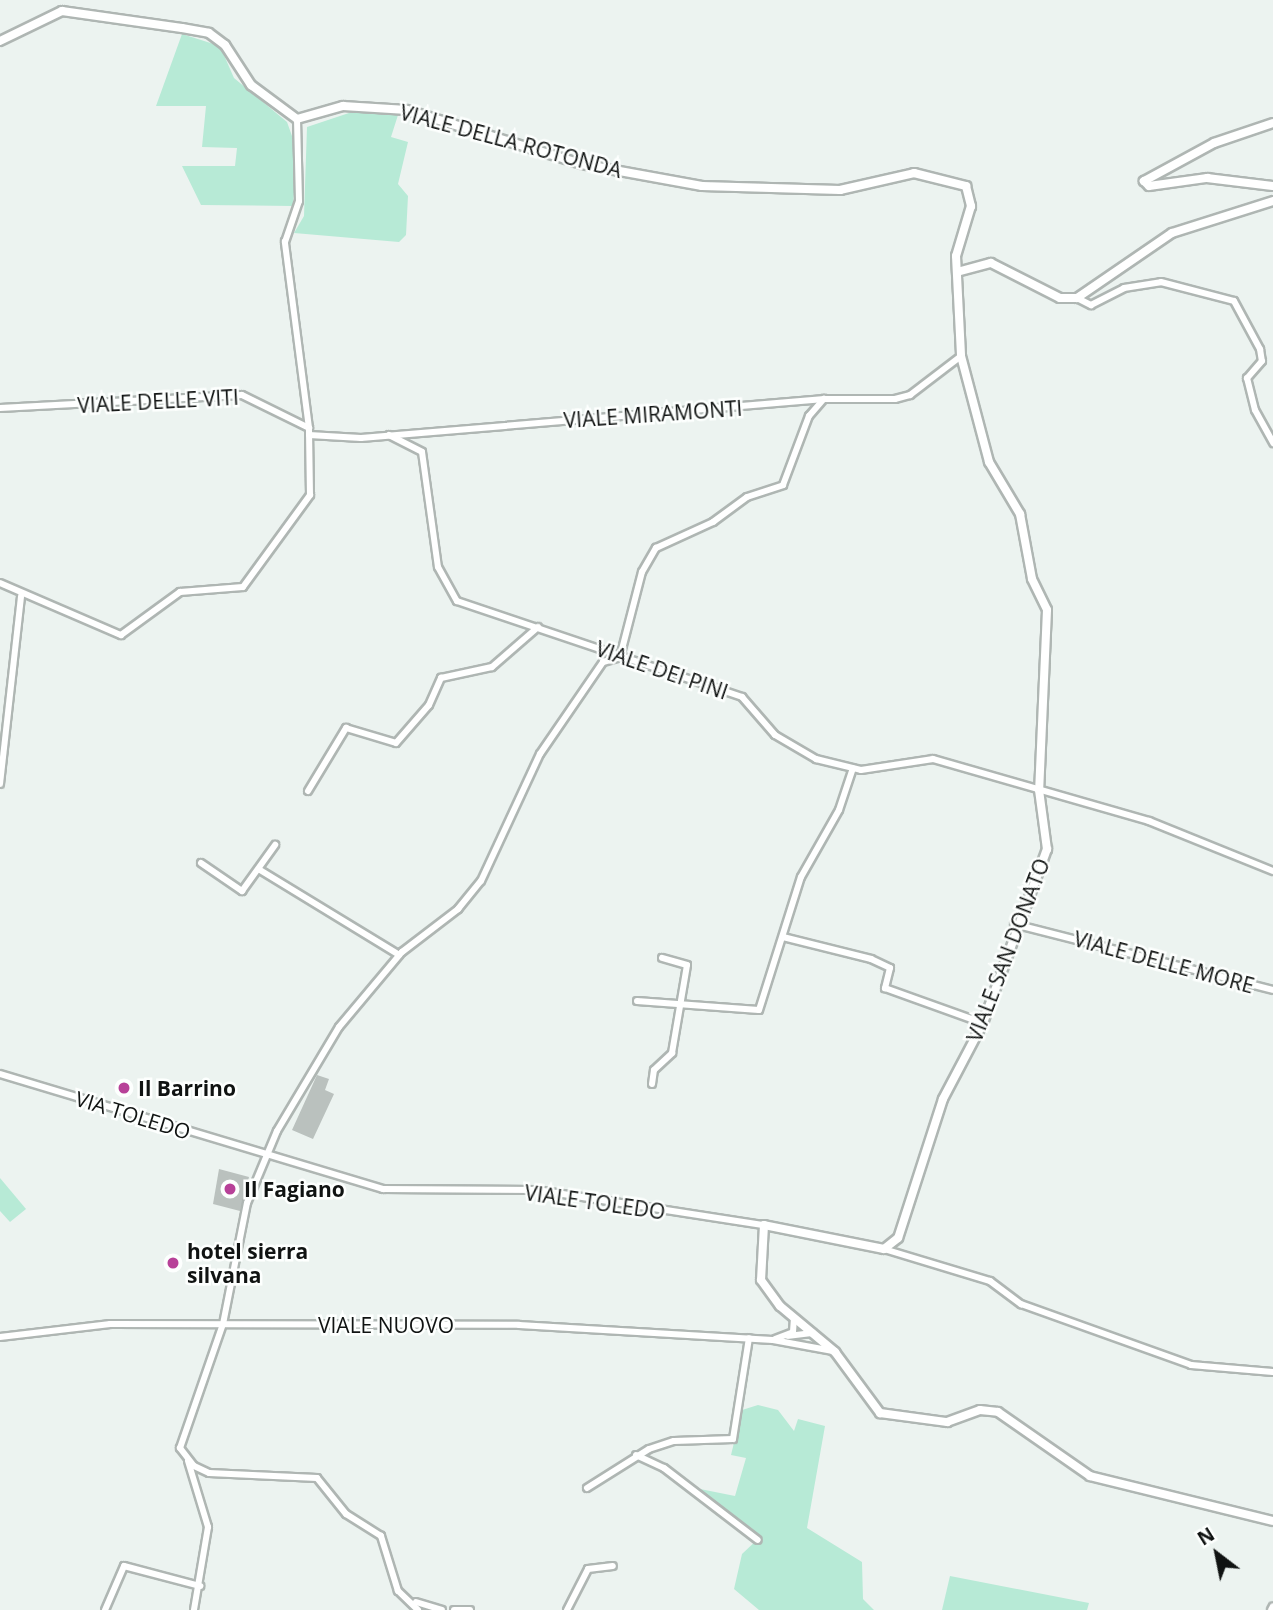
<!DOCTYPE html>
<style>
body{margin:0}
#map{position:relative;width:1273px;height:1610px;overflow:hidden;background:#ecf3f0;font-family:"Open Sans",sans-serif}
div>[style]{position:absolute}
[style*='--x']{left:calc(var(--x)*1px);top:calc(var(--y)*1px);width:calc(var(--w)*1px);rotate:calc(var(--a)*1deg)}
.green>*{inset:0;background:#b7ead6}
.building>*{inset:0;background:#bac1be}
.roads{filter:drop-shadow(2px 0 #afb6b3) drop-shadow(-2px 0 #afb6b3) drop-shadow(0 2px #afb6b3) drop-shadow(0 -2px #afb6b3)}
.minor>*{height:6px;margin:-3px;padding:0 3px;transform-origin:3px;border-radius:3px;background:#fff}
.tertiary>*{height:8px;margin:-4px;padding:0 4px;transform-origin:4px;border-radius:4px;background:#fff}
.dots>*{width:19px;height:19px;translate:-50% -50%;box-sizing:border-box;border:4px solid #fdfffe;border-radius:50%}
span{translate:-50% -50%;white-space:nowrap;text-align:center;line-height:1.15;-webkit-text-stroke:5px #fdfffe;paint-order:stroke}
.street-label{font-size:21px;color:#101312}
.poi-label{font-size:21px;color:#101312;font-weight:700}
.left{translate:0 -50%;text-align:left}
.north{position:absolute;left:1182px;top:1519px;width:70px;height:70px;-webkit-text-stroke:5px #fdfffe;paint-order:stroke;rotate:328deg;font-size:19px;font-weight:700;line-height:28px;text-align:center;color:#101312}
.north::after{content:'';display:block;margin:auto;width:24px;height:32px;background:#101312;clip-path:polygon(50% 0,100% 100%,50% 72%,0 100%)}
</style>
<div id="map">
<div class="green">
<i style="clip-path:polygon(182px 34px,220px 46px,234px 78px,287px 122px,297px 150px,293px 206px,201px 205px,182px 166px,235px 166px,237px 148px,202px 147px,206px 106px,156px 106px)"></i>
<i style="clip-path:polygon(352px 112px,398px 115px,391px 137px,408px 142px,398px 184px,408px 196px,406px 235px,399px 242px,294px 233px,304px 216px,307px 127px)"></i>
<i style="clip-path:polygon(0 1178px,26px 1209px,10px 1222px,0 1211px)"></i>
<i style="clip-path:polygon(758px 1405px,778px 1410px,794px 1431px,798px 1419px,825px 1426px,807px 1528px,862px 1562px,863px 1599px,874px 1610px,759px 1610px,734px 1589px,742px 1554px,759px 1538px,695px 1488px,735px 1496px,746px 1458px,731px 1455px,742px 1410px)"></i>
<i style="clip-path:polygon(950px 1576px,1089px 1603px,1087px 1610px,942px 1610px)"></i>
</div>
<div class="building">
<i style="clip-path:polygon(317px 1075px,329px 1079px,325px 1090px,334px 1094px,313px 1139px,292px 1130px)"></i>
<i style="clip-path:polygon(219px 1169px,249px 1177px,240px 1211px,213px 1204px)"></i>
</div>
<div class="roads">
<div class="minor">
<i style="--x:1077;--y:298;--w:16;--a:27"></i>
<i style="--x:1091;--y:305;--w:37;--a:-27"></i>
<i style="--x:1124;--y:288;--w:37;--a:-9"></i>
<i style="--x:1161;--y:282;--w:75;--a:14.6"></i>
<i style="--x:1234;--y:301;--w:55;--a:61.6"></i>
<i style="--x:1260;--y:349;--w:12;--a:81"></i>
<i style="--x:1262;--y:361;--w:23;--a:131"></i>
<i style="--x:1247;--y:378;--w:33;--a:76"></i>
<i style="--x:1255;--y:410;--w:38;--a:61"></i>
<i style="--x:0;--y:408;--w:242;--a:-3.1"></i>
<i style="--x:242;--y:395;--w:75;--a:26.2"></i>
<i style="--x:309;--y:435;--w:52;--a:3.3"></i>
<i style="--x:361;--y:438;--w:465;--a:-4.8"></i>
<i style="--x:824;--y:399;--w:71;--a:0"></i>
<i style="--x:895;--y:399;--w:16;--a:-15"></i>
<i style="--x:910;--y:395;--w:64;--a:-37.4"></i>
<i style="--x:389;--y:435;--w:37;--a:27"></i>
<i style="--x:422;--y:452;--w:116;--a:82.1"></i>
<i style="--x:438;--y:567;--w:39;--a:61"></i>
<i style="--x:457;--y:601;--w:301;--a:18.6"></i>
<i style="--x:742;--y:697;--w:50;--a:49"></i>
<i style="--x:775;--y:735;--w:48;--a:30.3"></i>
<i style="--x:816;--y:759;--w:46;--a:13.7"></i>
<i style="--x:861;--y:770;--w:73;--a:-8.7"></i>
<i style="--x:933;--y:759;--w:225;--a:16"></i>
<i style="--x:1149;--y:821;--w:134;--a:22"></i>
<i style="--x:0;--y:583;--w:132;--a:23.3"></i>
<i style="--x:121;--y:635;--w:73;--a:-36.1"></i>
<i style="--x:180;--y:592;--w:63;--a:-4.5"></i>
<i style="--x:243;--y:587;--w:114;--a:-53.9"></i>
<i style="--x:310;--y:495;--w:67;--a:-90.9"></i>
<i style="--x:309;--y:428;--w:188;--a:-97.4"></i>
<i style="--x:285;--y:242;--w:43;--a:-71.1"></i>
<i style="--x:299;--y:201;--w:82;--a:-91.4"></i>
<i style="--x:620;--y:657;--w:88;--a:-75.5"></i>
<i style="--x:642;--y:572;--w:28;--a:-60"></i>
<i style="--x:656;--y:548;--w:63;--a:-24.5"></i>
<i style="--x:713;--y:522;--w:42;--a:-36.3"></i>
<i style="--x:747;--y:497;--w:38;--a:-18"></i>
<i style="--x:783;--y:485;--w:74;--a:-69.4"></i>
<i style="--x:809;--y:416;--w:23;--a:-49"></i>
<i style="--x:0;--y:784;--w:189;--a:-83.6"></i>
<i style="--x:308;--y:791;--w:74;--a:-58.9"></i>
<i style="--x:346;--y:728;--w:52;--a:16.7"></i>
<i style="--x:396;--y:743;--w:50;--a:-49"></i>
<i style="--x:429;--y:705;--w:30;--a:-66"></i>
<i style="--x:441;--y:678;--w:52;--a:-12.2"></i>
<i style="--x:492;--y:667;--w:61;--a:-41"></i>
<i style="--x:201;--y:863;--w:50;--a:34.3"></i>
<i style="--x:242;--y:891;--w:57;--a:-54.3"></i>
<i style="--x:260;--y:870;--w:163;--a:31.4"></i>
<i style="--x:1014;--y:924;--w:267;--a:14.3"></i>
<i style="--x:783;--y:937;--w:91;--a:14"></i>
<i style="--x:871;--y:959;--w:21;--a:25"></i>
<i style="--x:890;--y:968;--w:21;--a:104"></i>
<i style="--x:885;--y:988;--w:104;--a:19.7"></i>
<i style="--x:637;--y:1001;--w:122;--a:4.2"></i>
<i style="--x:759;--y:1010;--w:139;--a:-72.5"></i>
<i style="--x:801;--y:877;--w:77;--a:-60.4"></i>
<i style="--x:839;--y:810;--w:44;--a:-71.6"></i>
<i style="--x:0;--y:1074;--w:400;--a:16.7"></i>
<i style="--x:383;--y:1189;--w:154;--a:0.4"></i>
<i style="--x:537;--y:1190;--w:230;--a:8.8"></i>
<i style="--x:652;--y:1084;--w:14;--a:-82"></i>
<i style="--x:654;--y:1070;--w:25;--a:-43"></i>
<i style="--x:672;--y:1053;--w:89;--a:-80.3"></i>
<i style="--x:687;--y:965;--w:26;--a:-164"></i>
<i style="--x:884;--y:1249;--w:111;--a:16.8"></i>
<i style="--x:990;--y:1281;--w:39;--a:37"></i>
<i style="--x:1021;--y:1304;--w:181;--a:19.7"></i>
<i style="--x:1191;--y:1365;--w:82;--a:4.9"></i>
<i style="--x:788;--y:1336;--w:25;--a:-7"></i>
<i style="--x:0;--y:1337;--w:111;--a:-6.7"></i>
<i style="--x:110;--y:1324;--w:409;--a:0.1"></i>
<i style="--x:519;--y:1325;--w:254;--a:3.4"></i>
<i style="--x:773;--y:1340;--w:61;--a:10.4"></i>
<i style="--x:775;--y:1339;--w:19;--a:-21"></i>
<i style="--x:793;--y:1332;--w:14;--a:-86"></i>
<i style="--x:636;--y:1455;--w:31;--a:25"></i>
<i style="--x:664;--y:1468;--w:118;--a:37.5"></i>
<i style="--x:188;--y:1461;--w:69;--a:73.1"></i>
<i style="--x:208;--y:1527;--w:84;--a:99.6"></i>
<i style="--x:587;--y:1488;--w:73;--a:-32.2"></i>
<i style="--x:649;--y:1449;--w:26;--a:-18"></i>
<i style="--x:674;--y:1441;--w:59;--a:-1.9"></i>
<i style="--x:733;--y:1439;--w:102;--a:-81"></i>
<i style="--x:416;--y:1602;--w:27;--a:17"></i>
<i style="--x:105;--y:1610;--w:48;--a:-66.6"></i>
<i style="--x:124;--y:1566;--w:79;--a:14.7"></i>
<i style="--x:418;--y:1610;--w:28;--a:-136"></i>
<i style="--x:398;--y:1591;--w:58;--a:-107.2"></i>
<i style="--x:381;--y:1536;--w:41;--a:-147.8"></i>
<i style="--x:346;--y:1514;--w:46;--a:-128.9"></i>
<i style="--x:317;--y:1478;--w:108;--a:-177.3"></i>
<i style="--x:209;--y:1473;--w:17;--a:-155"></i>
<i style="--x:194;--y:1466;--w:23;--a:-128"></i>
<i style="--x:180;--y:1448;--w:131;--a:-70.9"></i>
<i style="--x:223;--y:1324;--w:123;--a:-78.8"></i>
<i style="--x:247;--y:1203;--w:78;--a:-67.4"></i>
<i style="--x:277;--y:1131;--w:121;--a:-59.2"></i>
<i style="--x:339;--y:1027;--w:98;--a:-50"></i>
<i style="--x:402;--y:952;--w:71;--a:-37.5"></i>
<i style="--x:458;--y:909;--w:36;--a:-51"></i>
<i style="--x:481;--y:881;--w:140;--a:-65.1"></i>
<i style="--x:540;--y:754;--w:112;--a:-55.6"></i>
<i style="--x:603;--y:662;--w:18;--a:-16"></i>
<i style="--x:454;--y:1610;--w:16;--a:0"></i>
<i style="--x:567;--y:1610;--w:46;--a:-62.9"></i>
<i style="--x:588;--y:1569;--w:25;--a:-7"></i>
<i style="--x:1271;--y:1610;--w:4;--a:-63"></i>
</div>
<div class="tertiary">
<i style="--x:0;--y:41;--w:69;--a:-25.8"></i>
<i style="--x:62;--y:11;--w:121;--a:8.1"></i>
<i style="--x:182;--y:28;--w:27;--a:10"></i>
<i style="--x:209;--y:33;--w:20;--a:37"></i>
<i style="--x:225;--y:45;--w:48;--a:57"></i>
<i style="--x:251;--y:85;--w:57;--a:36.5"></i>
<i style="--x:297;--y:119;--w:48;--a:-15.8"></i>
<i style="--x:343;--y:106;--w:64;--a:3.6"></i>
<i style="--x:407;--y:110;--w:182;--a:17.2"></i>
<i style="--x:581;--y:164;--w:123;--a:10.3"></i>
<i style="--x:702;--y:186;--w:138;--a:1.7"></i>
<i style="--x:840;--y:190;--w:76;--a:-12.9"></i>
<i style="--x:914;--y:173;--w:54;--a:14"></i>
<i style="--x:966;--y:186;--w:21;--a:76"></i>
<i style="--x:971;--y:206;--w:52;--a:106.7"></i>
<i style="--x:956;--y:256;--w:100;--a:87.1"></i>
<i style="--x:961;--y:356;--w:110;--a:75.2"></i>
<i style="--x:989;--y:462;--w:61;--a:59.2"></i>
<i style="--x:1020;--y:514;--w:66;--a:79.5"></i>
<i style="--x:1032;--y:579;--w:34;--a:64"></i>
<i style="--x:1047;--y:610;--w:180;--a:92.5"></i>
<i style="--x:1039;--y:790;--w:60;--a:82.3"></i>
<i style="--x:1047;--y:849;--w:185;--a:110.2"></i>
<i style="--x:983;--y:1023;--w:86;--a:117.8"></i>
<i style="--x:943;--y:1099;--w:146;--a:107.9"></i>
<i style="--x:898;--y:1238;--w:18;--a:142"></i>
<i style="--x:884;--y:1249;--w:122;--a:-168.7"></i>
<i style="--x:764;--y:1225;--w:55;--a:93.1"></i>
<i style="--x:761;--y:1280;--w:32;--a:54"></i>
<i style="--x:780;--y:1306;--w:72;--a:39.9"></i>
<i style="--x:835;--y:1352;--w:76;--a:53.6"></i>
<i style="--x:880;--y:1413;--w:68;--a:7.7"></i>
<i style="--x:947;--y:1422;--w:35;--a:-20"></i>
<i style="--x:980;--y:1410;--w:18;--a:6"></i>
<i style="--x:998;--y:1412;--w:112;--a:34.8"></i>
<i style="--x:1090;--y:1476;--w:188;--a:13.8"></i>
<i style="--x:1273;--y:123;--w:62;--a:161.3"></i>
<i style="--x:1214;--y:143;--w:80;--a:151.5"></i>
<i style="--x:1144;--y:181;--w:7;--a:45"></i>
<i style="--x:1149;--y:186;--w:59;--a:-7.9"></i>
<i style="--x:1207;--y:178;--w:66;--a:6.9"></i>
<i style="--x:957;--y:272;--w:35;--a:-15"></i>
<i style="--x:991;--y:263;--w:77;--a:26.9"></i>
<i style="--x:1060;--y:298;--w:17;--a:0"></i>
<i style="--x:1077;--y:298;--w:115;--a:-34.4"></i>
<i style="--x:1172;--y:233;--w:106;--a:-17.6"></i>
</div>
</div>
<div class="dots">
<i style="left:124px;top:1088px;background:#b74198"></i>
<i style="left:230px;top:1189px;background:#b74198"></i>
<i style="left:173px;top:1263px;background:#b74198"></i>
</div>
<div class="street-label">
<span style="left:511px;top:141px;rotate:15deg">VIALE DELLA ROTONDA</span>
<span style="left:158px;top:401px;rotate:-3deg">VIALE DELLE VITI</span>
<span style="left:653px;top:414px;rotate:-4deg">VIALE MIRAMONTI</span>
<span style="left:662px;top:670px;rotate:19deg">VIALE DEI PINI</span>
<span style="left:1008px;top:950px;rotate:-69deg">VIALE SAN DONATO</span>
<span style="left:1164px;top:962px;rotate:15deg">VIALE DELLE MORE</span>
<span style="left:133px;top:1115px;rotate:17deg">VIA TOLEDO</span>
<span style="left:595px;top:1202px;rotate:8deg">VIALE TOLEDO</span>
<span style="left:386px;top:1325px">VIALE NUOVO</span>
</div>
<div class="poi-label">
<span class="left" style="left:138px;top:1088px">Il Barrino</span>
<span class="left" style="left:244px;top:1189px">Il Fagiano</span>
<span class="left" style="left:187px;top:1263px">hotel sierra<br>silvana</span>
</div>
<div class="north">N</div>
</div>
